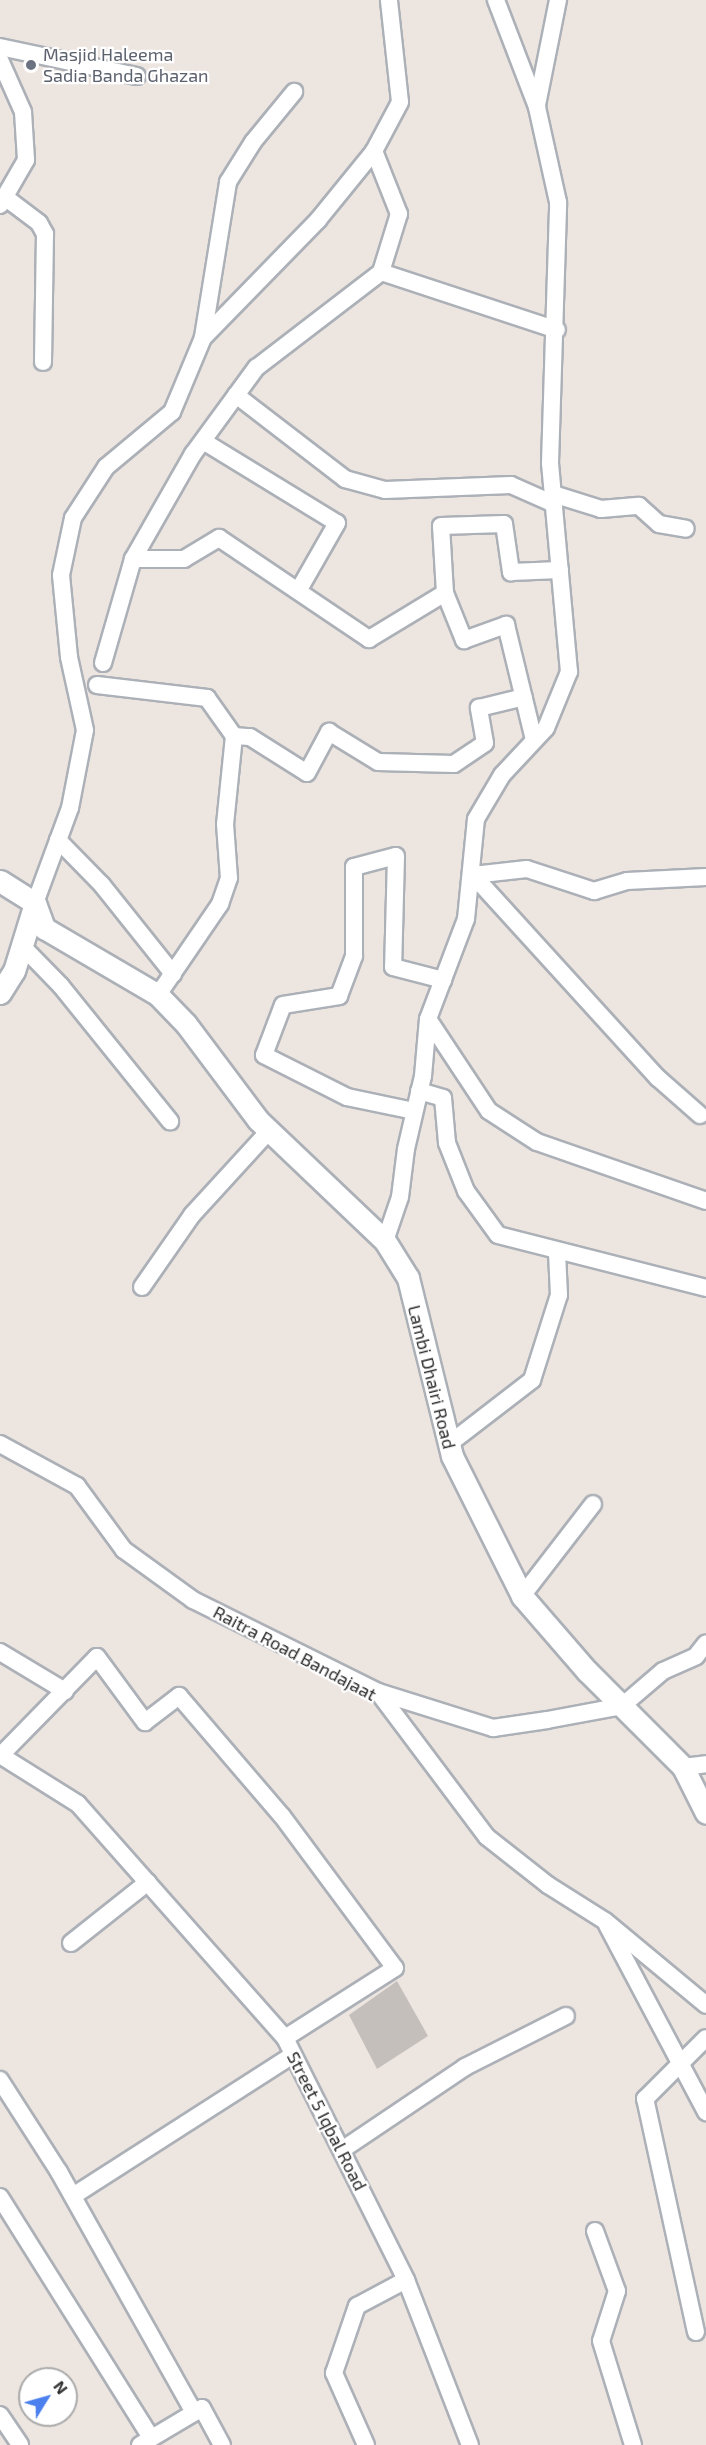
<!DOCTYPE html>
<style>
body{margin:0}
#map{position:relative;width:706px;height:2445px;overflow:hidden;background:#ede5e0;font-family:"Exo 2",sans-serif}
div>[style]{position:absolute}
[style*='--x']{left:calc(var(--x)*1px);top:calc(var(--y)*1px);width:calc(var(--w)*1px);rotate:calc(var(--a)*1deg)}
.building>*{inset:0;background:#c5bfbc}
.roads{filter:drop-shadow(2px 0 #acb0b7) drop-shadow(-2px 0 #acb0b7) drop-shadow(0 2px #acb0b7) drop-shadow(0 -2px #acb0b7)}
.minor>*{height:16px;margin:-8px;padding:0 8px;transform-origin:8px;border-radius:8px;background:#fff}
.tertiary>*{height:21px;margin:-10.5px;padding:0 10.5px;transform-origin:10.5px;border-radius:10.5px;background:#fff}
.dots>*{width:16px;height:16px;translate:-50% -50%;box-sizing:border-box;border:3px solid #fff;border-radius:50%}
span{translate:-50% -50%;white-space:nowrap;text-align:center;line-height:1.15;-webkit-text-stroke:4.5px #fff;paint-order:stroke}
.worship-label{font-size:18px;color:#5b616d}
.left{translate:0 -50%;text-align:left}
.street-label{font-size:18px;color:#2c2c2c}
.north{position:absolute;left:18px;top:2367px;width:60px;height:60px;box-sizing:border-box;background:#fff;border:2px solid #ababab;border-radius:50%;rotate:53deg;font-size:16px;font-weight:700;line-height:24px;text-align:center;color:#2c2c2c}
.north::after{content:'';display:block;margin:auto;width:21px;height:27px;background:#4b80ee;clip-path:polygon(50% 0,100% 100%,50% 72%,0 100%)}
</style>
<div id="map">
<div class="building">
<i style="clip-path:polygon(397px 1981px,428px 2036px,377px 2069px,349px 2015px)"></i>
</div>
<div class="roads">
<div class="minor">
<i style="--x:0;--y:47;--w:140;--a:12"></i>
<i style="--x:0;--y:60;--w:57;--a:66.1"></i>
<i style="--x:23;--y:112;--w:48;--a:86.4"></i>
<i style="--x:26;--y:160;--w:52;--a:120"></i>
<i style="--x:537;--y:105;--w:107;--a:-78.7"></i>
<i style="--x:6;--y:198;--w:41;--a:37.1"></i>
<i style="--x:39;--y:223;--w:13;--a:61"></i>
<i style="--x:45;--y:234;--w:128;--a:90.9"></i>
<i style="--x:381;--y:272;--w:185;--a:18.2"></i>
<i style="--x:203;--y:337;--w:157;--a:-80.8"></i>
<i style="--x:228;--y:182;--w:47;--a:-58"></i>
<i style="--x:253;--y:142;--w:65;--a:-50.6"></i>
<i style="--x:236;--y:395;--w:138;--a:37.6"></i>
<i style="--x:345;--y:479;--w:41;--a:15.4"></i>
<i style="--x:385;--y:490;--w:126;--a:-2.3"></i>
<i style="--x:511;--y:485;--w:47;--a:23.8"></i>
<i style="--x:203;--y:441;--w:157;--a:31.5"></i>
<i style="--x:337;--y:523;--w:78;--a:119.8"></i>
<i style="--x:553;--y:494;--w:50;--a:17.4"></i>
<i style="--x:601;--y:509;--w:38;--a:-5"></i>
<i style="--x:639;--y:506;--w:27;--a:42"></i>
<i style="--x:659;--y:524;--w:27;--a:10"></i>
<i style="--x:133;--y:559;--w:51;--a:0"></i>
<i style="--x:184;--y:559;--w:41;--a:-31"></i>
<i style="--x:219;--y:538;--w:181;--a:34"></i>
<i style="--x:369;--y:639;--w:89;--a:-31.2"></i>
<i style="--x:445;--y:593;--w:67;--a:-93.4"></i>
<i style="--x:441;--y:526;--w:63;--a:-1.8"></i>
<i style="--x:504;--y:524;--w:49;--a:81.7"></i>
<i style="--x:511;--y:572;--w:49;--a:-2.3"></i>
<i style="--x:445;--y:593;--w:51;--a:68"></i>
<i style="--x:464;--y:640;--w:45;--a:-19.7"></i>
<i style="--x:506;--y:625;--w:118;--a:76.3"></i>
<i style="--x:103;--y:663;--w:108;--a:-73.9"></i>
<i style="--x:133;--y:559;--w:121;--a:-60.3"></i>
<i style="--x:193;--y:454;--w:107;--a:-53.8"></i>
<i style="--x:256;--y:368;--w:158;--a:-37.5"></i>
<i style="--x:381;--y:272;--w:61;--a:-72.8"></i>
<i style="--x:399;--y:214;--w:68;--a:-111.6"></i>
<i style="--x:97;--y:685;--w:111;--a:6.7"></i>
<i style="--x:207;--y:698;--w:47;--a:54.6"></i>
<i style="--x:234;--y:736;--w:88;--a:95.8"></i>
<i style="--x:225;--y:824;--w:54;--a:85.8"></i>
<i style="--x:229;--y:878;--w:28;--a:109"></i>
<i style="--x:220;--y:904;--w:110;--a:124.3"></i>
<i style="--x:234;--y:736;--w:16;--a:4"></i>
<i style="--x:250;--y:737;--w:67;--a:32.3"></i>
<i style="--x:307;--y:773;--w:47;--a:-61.8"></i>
<i style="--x:329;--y:732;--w:57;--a:31.5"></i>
<i style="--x:378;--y:762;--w:76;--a:1.5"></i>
<i style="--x:454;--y:764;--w:37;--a:-34"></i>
<i style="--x:485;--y:743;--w:36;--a:-100"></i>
<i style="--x:479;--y:708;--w:46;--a:-13.7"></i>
<i style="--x:58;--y:840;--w:63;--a:45.6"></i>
<i style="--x:102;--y:885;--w:114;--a:51.4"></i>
<i style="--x:473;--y:875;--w:275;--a:47.7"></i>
<i style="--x:658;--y:1078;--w:56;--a:41.4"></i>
<i style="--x:473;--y:875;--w:54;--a:-6.3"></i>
<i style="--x:527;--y:869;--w:71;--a:18.2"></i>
<i style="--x:594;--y:891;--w:34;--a:-17"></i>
<i style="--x:627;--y:881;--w:79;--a:-2.9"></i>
<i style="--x:35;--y:903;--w:101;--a:-69.8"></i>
<i style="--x:70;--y:808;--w:79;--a:-79.1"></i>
<i style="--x:85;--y:730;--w:75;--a:-102.4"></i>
<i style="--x:69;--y:657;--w:82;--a:-95.6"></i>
<i style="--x:61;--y:575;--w:58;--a:-78.1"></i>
<i style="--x:73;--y:518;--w:61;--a:-57.1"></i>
<i style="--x:106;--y:467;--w:86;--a:-39.8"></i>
<i style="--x:172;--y:412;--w:80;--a:-67.3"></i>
<i style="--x:203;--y:338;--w:165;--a:-45.7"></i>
<i style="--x:318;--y:220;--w:89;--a:-50.9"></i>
<i style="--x:374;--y:151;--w:55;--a:-62"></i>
<i style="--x:400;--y:102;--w:103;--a:-96.2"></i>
<i style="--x:23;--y:947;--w:54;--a:45.7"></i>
<i style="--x:61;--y:986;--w:174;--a:51.1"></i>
<i style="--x:428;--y:1019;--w:110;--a:56.5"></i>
<i style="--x:489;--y:1111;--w:57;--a:32.9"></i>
<i style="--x:537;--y:1142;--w:179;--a:19.2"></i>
<i style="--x:419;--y:1091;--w:25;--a:16"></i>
<i style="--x:443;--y:1098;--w:45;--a:84.9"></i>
<i style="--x:447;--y:1143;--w:52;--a:68.4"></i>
<i style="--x:466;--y:1191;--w:54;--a:54"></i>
<i style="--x:498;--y:1235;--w:215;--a:14.3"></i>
<i style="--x:414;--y:1111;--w:68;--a:-168.2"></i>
<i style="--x:347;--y:1097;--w:93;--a:-153.2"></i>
<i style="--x:264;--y:1055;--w:53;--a:-69.2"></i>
<i style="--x:283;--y:1005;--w:57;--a:-9.1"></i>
<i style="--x:339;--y:996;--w:43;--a:-69.4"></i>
<i style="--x:354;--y:956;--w:89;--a:-90"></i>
<i style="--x:354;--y:867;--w:43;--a:-14.7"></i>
<i style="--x:396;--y:856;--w:111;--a:91.5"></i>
<i style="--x:393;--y:967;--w:52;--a:14.6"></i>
<i style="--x:385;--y:1241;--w:46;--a:-71.2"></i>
<i style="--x:400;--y:1197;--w:48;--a:-82.9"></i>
<i style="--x:406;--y:1149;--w:75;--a:-76.9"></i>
<i style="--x:423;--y:1076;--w:57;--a:-85"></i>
<i style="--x:428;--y:1019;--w:107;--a:-69.2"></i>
<i style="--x:466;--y:919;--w:100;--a:-84.3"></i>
<i style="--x:476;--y:819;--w:51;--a:-59.4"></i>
<i style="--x:502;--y:775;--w:64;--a:-46.9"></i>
<i style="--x:546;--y:728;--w:61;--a:-67.7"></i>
<i style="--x:569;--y:672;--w:210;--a:-95.2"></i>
<i style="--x:550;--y:463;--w:261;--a:-88.2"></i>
<i style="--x:558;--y:202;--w:97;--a:-102.5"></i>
<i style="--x:537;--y:107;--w:115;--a:-111"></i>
<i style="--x:142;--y:1287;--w:88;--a:-55.2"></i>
<i style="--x:192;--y:1215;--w:114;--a:-47.5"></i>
<i style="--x:0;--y:1444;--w:88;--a:28.6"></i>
<i style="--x:77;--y:1486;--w:79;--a:53.7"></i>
<i style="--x:124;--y:1550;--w:85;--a:35.9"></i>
<i style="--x:193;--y:1600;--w:207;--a:26.4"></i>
<i style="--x:378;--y:1692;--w:181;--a:53.1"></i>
<i style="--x:487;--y:1837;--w:78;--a:38.2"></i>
<i style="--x:548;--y:1885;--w:67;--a:32.3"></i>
<i style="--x:605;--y:1921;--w:131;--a:39.7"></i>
<i style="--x:449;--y:1444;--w:105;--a:-37.6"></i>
<i style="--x:532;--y:1380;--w:89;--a:-72.4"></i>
<i style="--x:559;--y:1295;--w:43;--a:-92.7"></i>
<i style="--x:522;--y:1596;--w:116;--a:-52.3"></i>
<i style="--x:0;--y:1652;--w:76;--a:31"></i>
<i style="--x:378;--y:1692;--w:121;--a:17.4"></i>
<i style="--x:493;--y:1728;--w:55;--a:-8.4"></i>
<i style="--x:547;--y:1720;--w:76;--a:-10.6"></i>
<i style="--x:622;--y:1706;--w:54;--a:-40.5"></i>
<i style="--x:663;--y:1671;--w:36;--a:-24"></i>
<i style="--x:696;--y:1656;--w:16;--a:-52"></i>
<i style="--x:0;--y:1755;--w:92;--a:32.1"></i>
<i style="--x:78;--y:1804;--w:312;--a:48.5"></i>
<i style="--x:1;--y:1755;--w:137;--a:-45.6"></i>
<i style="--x:97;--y:1657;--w:81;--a:53.6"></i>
<i style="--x:145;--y:1722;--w:43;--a:-37.4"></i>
<i style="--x:179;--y:1696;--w:158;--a:49.4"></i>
<i style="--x:282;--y:1816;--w:189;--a:53.4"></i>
<i style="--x:395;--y:1968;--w:130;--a:147.5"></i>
<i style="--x:285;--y:2038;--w:271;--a:63.4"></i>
<i style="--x:406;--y:2280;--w:177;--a:68.8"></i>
<i style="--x:683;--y:1767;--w:23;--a:-7"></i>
<i style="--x:607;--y:1925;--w:212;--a:62.1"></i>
<i style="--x:71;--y:1943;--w:98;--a:-38.4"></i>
<i style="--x:0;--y:2080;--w:109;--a:57.3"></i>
<i style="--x:59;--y:2172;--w:276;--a:60.7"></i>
<i style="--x:342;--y:2150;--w:148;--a:-34"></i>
<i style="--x:465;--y:2067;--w:113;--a:-26.8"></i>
<i style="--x:73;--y:2196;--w:261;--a:-32.7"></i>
<i style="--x:0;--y:2197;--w:284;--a:57.9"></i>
<i style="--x:595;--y:2231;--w:64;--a:69.9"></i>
<i style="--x:617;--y:2291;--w:52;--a:107.7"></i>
<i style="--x:601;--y:2341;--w:109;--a:72.9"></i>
<i style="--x:696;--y:2332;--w:239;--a:-102.3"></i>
<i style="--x:645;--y:2099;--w:86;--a:-45"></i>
<i style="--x:0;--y:2415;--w:36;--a:56"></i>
<i style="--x:140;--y:2445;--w:72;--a:-30.8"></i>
<i style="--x:202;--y:2408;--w:42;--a:61.6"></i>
<i style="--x:366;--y:2445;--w:79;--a:-114"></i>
<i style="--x:334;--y:2373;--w:71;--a:-71.1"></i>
<i style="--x:357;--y:2306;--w:55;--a:-28"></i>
</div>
<div class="tertiary">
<i style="--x:0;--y:881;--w:41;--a:32.2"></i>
<i style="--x:35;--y:903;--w:27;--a:70"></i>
<i style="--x:44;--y:928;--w:132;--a:30.4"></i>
<i style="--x:158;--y:995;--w:40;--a:46"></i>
<i style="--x:186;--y:1024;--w:120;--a:53.1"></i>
<i style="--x:258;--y:1120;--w:175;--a:43.6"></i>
<i style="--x:385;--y:1241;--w:44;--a:58.1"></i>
<i style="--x:408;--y:1278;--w:183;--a:76.1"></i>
<i style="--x:452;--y:1456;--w:157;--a:63.4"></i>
<i style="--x:522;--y:1596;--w:99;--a:49.1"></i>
<i style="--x:587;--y:1671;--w:136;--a:45"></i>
<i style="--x:683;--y:1767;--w:51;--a:63.4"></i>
<i style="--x:0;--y:993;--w:26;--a:-58"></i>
<i style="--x:14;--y:971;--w:71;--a:-72.8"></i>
</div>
</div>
<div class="dots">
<i style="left:31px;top:65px;background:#6b7280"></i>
</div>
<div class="worship-label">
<span class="left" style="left:43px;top:65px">Masjid Haleema<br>Sadia Banda Ghazan</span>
</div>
<div class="street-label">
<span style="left:432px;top:1377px;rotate:76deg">Lambi Dhairi Road</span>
<span style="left:295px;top:1653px;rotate:28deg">Raitra Road Bandajaat</span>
<span style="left:327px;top:2121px;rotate:63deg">Street 5 Iqbal Road</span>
</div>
<div class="north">N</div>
</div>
